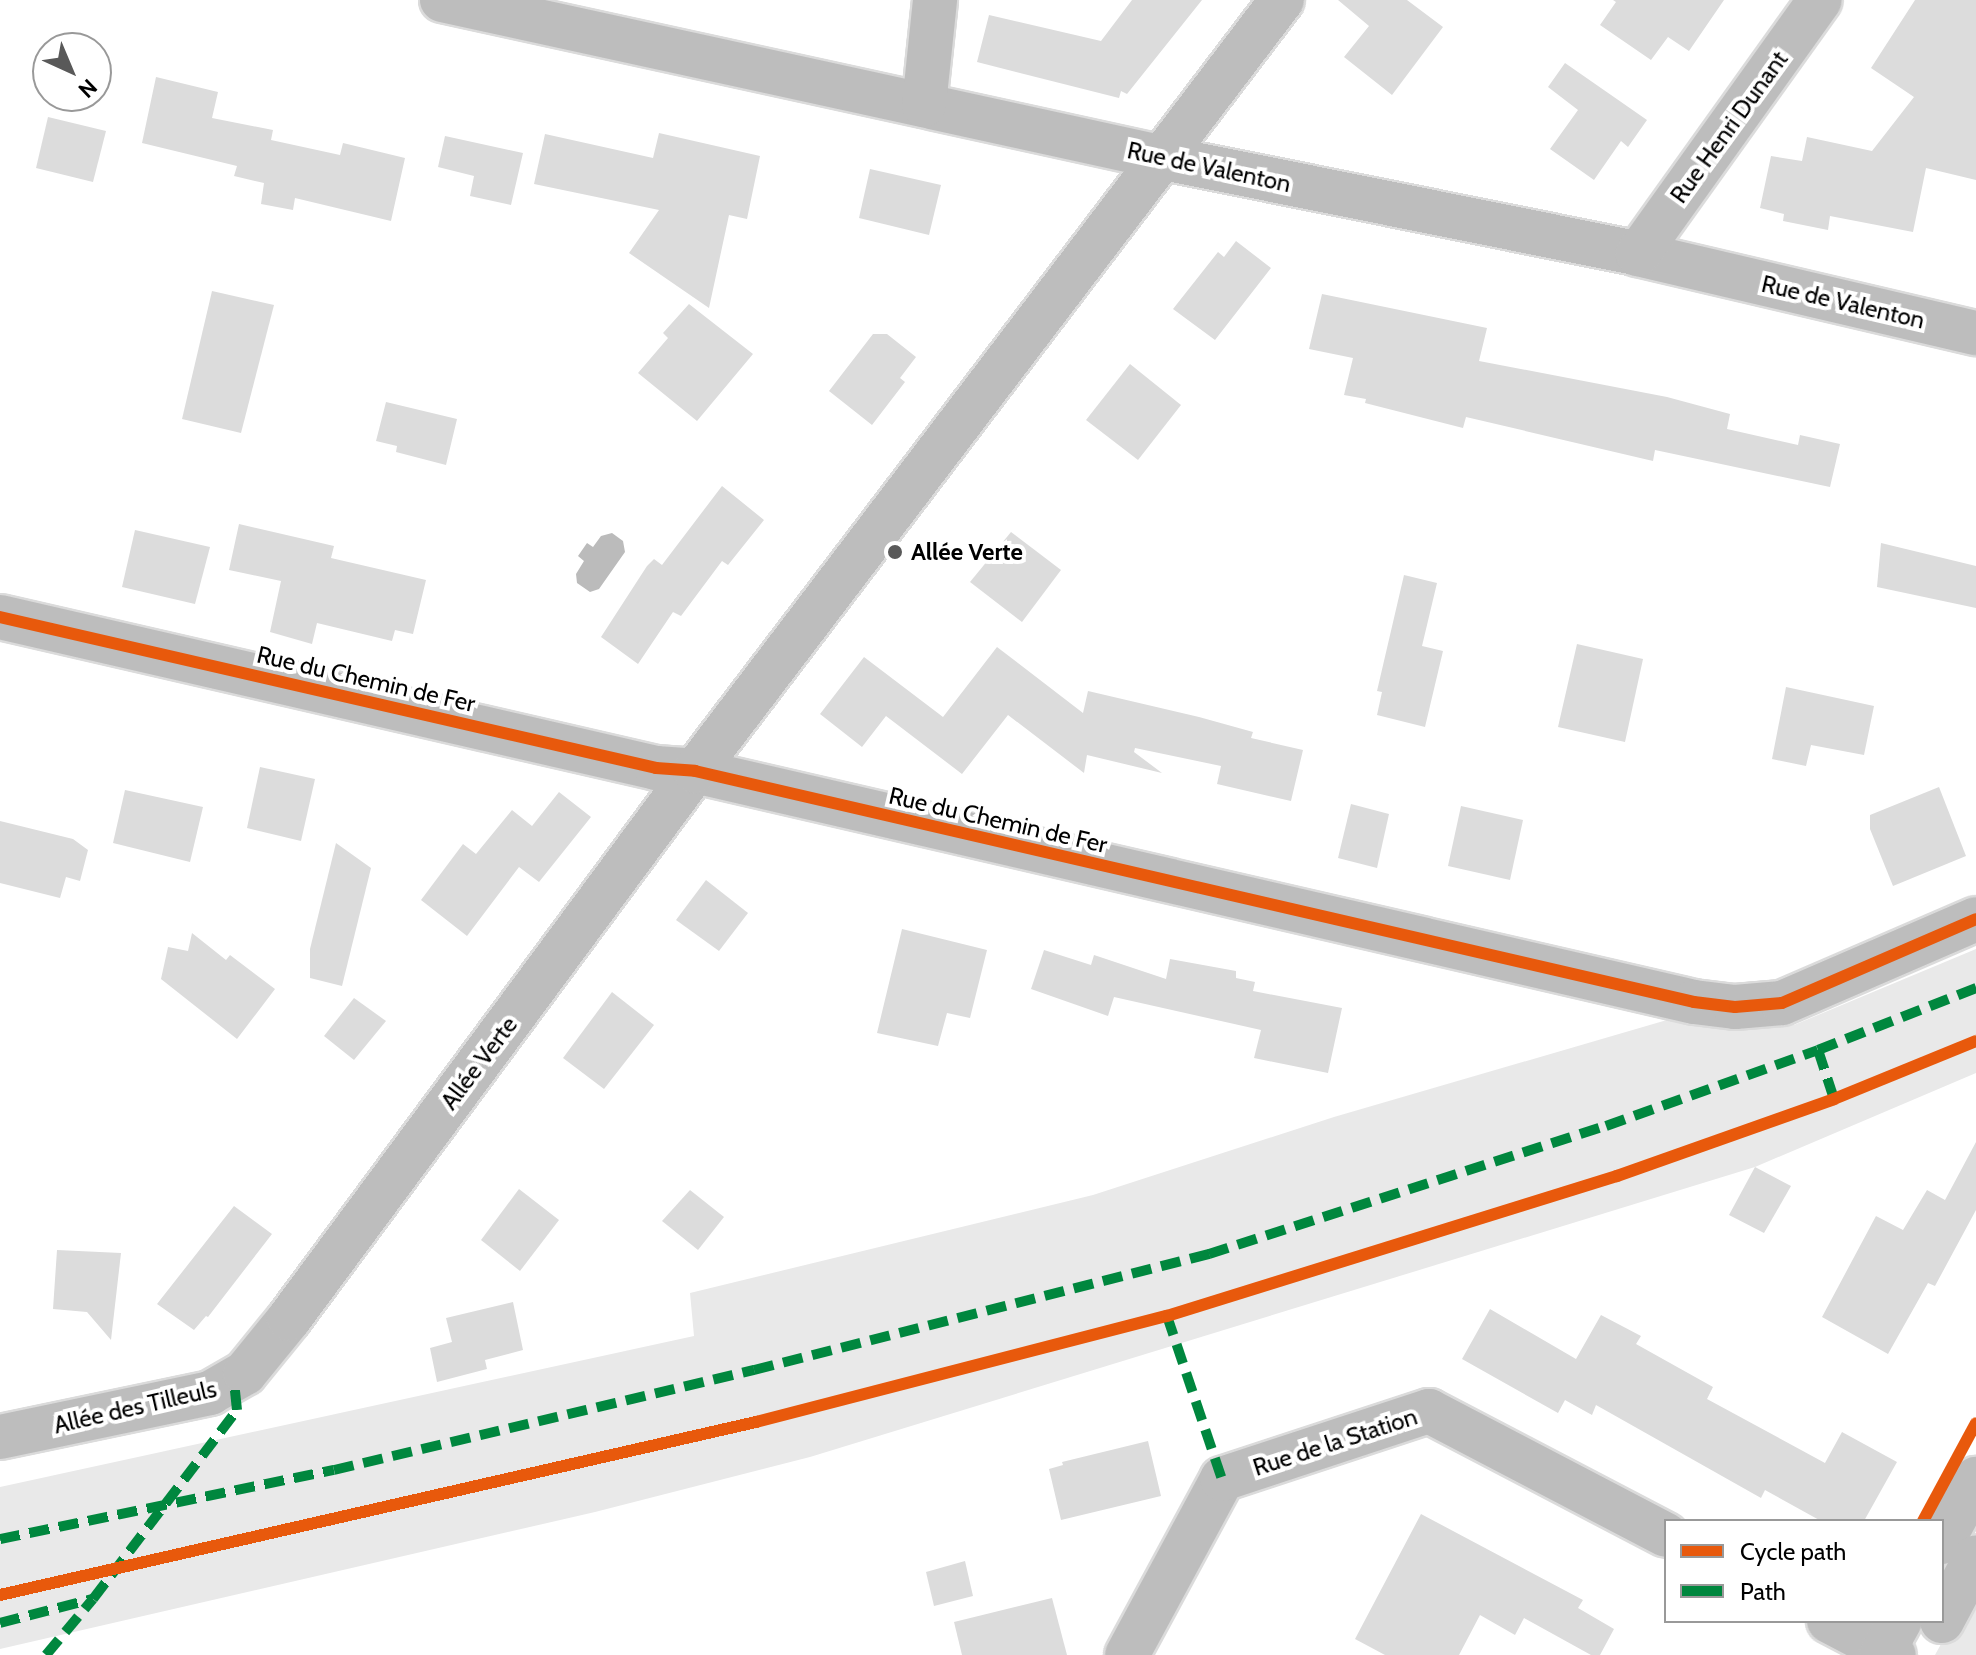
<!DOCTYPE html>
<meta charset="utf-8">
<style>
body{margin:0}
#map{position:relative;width:1976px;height:1655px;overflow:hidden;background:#fff;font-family:Cabin,sans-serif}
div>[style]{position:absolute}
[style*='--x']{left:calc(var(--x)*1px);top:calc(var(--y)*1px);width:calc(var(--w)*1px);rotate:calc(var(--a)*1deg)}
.green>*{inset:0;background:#e9e9e9}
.water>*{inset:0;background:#bbb}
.building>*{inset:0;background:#dcdcdc}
.roads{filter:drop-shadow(2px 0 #dbdbdb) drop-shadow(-2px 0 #dbdbdb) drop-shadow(0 2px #dbdbdb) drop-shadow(0 -2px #dbdbdb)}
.minor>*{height:44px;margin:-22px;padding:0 22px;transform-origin:22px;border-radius:22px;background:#bdbdbd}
.major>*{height:44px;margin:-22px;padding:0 22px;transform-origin:22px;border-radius:22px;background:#bdbdbd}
.quiet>*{height:10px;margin-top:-5px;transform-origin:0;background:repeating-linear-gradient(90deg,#00873e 0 20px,transparent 0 30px)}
.cycleway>*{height:12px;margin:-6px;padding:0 6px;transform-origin:6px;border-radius:6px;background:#e8590c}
.dots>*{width:22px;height:22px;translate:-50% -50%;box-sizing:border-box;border:4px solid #fff;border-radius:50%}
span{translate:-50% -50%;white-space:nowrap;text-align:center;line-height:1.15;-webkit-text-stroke:8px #fff;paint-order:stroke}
.street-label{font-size:24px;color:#000}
.poi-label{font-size:24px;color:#000;font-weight:700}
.left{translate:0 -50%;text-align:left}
.legend{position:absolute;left:1664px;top:1519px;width:280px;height:104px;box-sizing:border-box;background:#fff;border:2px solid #999;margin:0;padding:10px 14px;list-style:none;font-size:24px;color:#000}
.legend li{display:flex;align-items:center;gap:16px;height:40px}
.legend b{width:40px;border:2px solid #999}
.north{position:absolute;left:32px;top:32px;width:80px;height:80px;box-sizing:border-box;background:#fff;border:2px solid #999;border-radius:50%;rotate:136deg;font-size:22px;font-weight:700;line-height:32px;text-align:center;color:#000}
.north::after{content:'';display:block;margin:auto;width:28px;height:36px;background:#595959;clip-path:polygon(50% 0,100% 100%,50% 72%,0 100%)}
</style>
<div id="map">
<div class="green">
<i style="clip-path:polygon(1976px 949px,1976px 1073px,1755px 1167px,810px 1457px,595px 1512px,0 1649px,0 1487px,694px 1336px,690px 1293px,1093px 1195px,1334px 1117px,1684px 1015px,1734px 1025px,1794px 1025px)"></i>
<i style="clip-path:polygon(1976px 1580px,1976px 1655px,1935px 1655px)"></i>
</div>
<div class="water">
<i style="clip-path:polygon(612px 533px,623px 541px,625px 552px,599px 589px,590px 592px,577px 583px,576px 574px,584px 561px,578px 556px,587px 543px,593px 547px,601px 536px)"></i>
</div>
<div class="building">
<i style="clip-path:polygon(1132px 0,1202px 0,1127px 94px,1121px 91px,1119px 98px,977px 62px,989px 15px,1101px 41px)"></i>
<i style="clip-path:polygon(1338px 0,1407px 0,1443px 27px,1392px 95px,1344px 57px,1369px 26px)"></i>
<i style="clip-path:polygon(1613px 0,1724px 0,1689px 51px,1668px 37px,1651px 60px,1600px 25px,1616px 2px)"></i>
<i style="clip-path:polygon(1915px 0,1976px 0,1976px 180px,1926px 168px,1913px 232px,1830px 216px,1828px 230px,1783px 221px,1784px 214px,1760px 208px,1771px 156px,1802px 161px,1807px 137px,1872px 151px,1914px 97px,1871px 68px)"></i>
<i style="clip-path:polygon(1565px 63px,1647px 120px,1628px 147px,1621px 141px,1594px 180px,1550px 149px,1578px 110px,1548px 87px)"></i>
<i style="clip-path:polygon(156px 77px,218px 92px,212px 118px,273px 130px,271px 140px,340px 155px,343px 143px,405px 158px,391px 221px,295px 198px,293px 210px,261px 204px,264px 183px,234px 176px,237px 166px,142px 143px)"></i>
<i style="clip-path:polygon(48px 117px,106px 131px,93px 182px,36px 168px)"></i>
<i style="clip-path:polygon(659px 133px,760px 156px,747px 219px,729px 215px,709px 308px,629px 253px,659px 210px,534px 184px,545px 134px,653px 158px)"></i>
<i style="clip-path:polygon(445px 136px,523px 153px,511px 205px,470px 196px,474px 176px,438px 167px)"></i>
<i style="clip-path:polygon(870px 169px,941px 185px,929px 235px,859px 218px)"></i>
<i style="clip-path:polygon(1236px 241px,1271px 268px,1215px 340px,1173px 309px,1218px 252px,1224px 257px)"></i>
<i style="clip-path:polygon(212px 291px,274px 305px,241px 433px,182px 419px)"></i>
<i style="clip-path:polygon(1322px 294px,1487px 328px,1479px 361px,1667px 397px,1730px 414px,1727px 429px,1798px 445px,1800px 435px,1840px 444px,1830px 487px,1655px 450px,1653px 461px,1466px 417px,1463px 428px,1365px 403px,1366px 399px,1344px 395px,1353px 358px,1309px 349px)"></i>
<i style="clip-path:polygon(689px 304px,753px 354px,697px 421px,638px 373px,668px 338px,663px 333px)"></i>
<i style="clip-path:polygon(873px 334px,887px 334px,916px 357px,900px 378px,905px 382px,872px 425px,829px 391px)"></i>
<i style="clip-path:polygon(1130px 364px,1181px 405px,1138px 460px,1086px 420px)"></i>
<i style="clip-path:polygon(386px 402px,457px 419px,446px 465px,396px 452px,397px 446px,376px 441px)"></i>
<i style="clip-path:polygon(722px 486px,764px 520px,728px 565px,722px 561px,681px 616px,673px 612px,638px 664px,601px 637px,647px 566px,654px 559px,662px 565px)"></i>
<i style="clip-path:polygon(239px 524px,334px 546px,331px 558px,426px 580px,413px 634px,395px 630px,392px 641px,317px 623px,312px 644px,270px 632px,281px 581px,229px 570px)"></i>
<i style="clip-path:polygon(135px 530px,210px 547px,195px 604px,122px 587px)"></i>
<i style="clip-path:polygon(1011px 532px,1061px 570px,1022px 622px,970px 582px)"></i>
<i style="clip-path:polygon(1881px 543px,1976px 566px,1976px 608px,1877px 587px)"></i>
<i style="clip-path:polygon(1404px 575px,1437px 583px,1422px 646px,1443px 651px,1425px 727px,1377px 715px,1382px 692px,1377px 691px)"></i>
<i style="clip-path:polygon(1577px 644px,1643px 659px,1625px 742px,1558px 727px)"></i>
<i style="clip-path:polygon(997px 647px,1083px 713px,1088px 691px,1199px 717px,1253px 732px,1251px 738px,1303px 750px,1291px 801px,1217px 784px,1221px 766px,1135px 748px,1134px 752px,1162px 773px,1087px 755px,1084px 773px,1008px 715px,962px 774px,886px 716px,862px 747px,820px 714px,864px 657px,943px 717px)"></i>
<i style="clip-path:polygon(1786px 687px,1874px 706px,1864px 755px,1811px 745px,1806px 766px,1772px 759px)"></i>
<i style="clip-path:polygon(260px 767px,315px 779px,301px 841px,247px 828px)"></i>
<i style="clip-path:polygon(1939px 787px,1966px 856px,1893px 886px,1870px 829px,1870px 815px)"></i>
<i style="clip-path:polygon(125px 790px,203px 807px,190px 862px,113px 843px)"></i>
<i style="clip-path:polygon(559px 792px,591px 817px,539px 882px,519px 867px,467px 936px,421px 900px,463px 844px,476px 854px,512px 810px,532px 826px)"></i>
<i style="clip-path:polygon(1351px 804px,1389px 814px,1377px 868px,1338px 858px)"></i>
<i style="clip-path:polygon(1461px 806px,1523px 820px,1510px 880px,1448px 866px)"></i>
<i style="clip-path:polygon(0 821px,73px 839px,88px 850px,80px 881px,66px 877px,60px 898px,0 883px)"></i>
<i style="clip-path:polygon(336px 843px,371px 868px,342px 986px,310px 978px,310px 949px)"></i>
<i style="clip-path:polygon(706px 880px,748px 913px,719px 951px,676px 920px)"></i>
<i style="clip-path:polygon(902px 929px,987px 950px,970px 1018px,947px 1013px,938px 1046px,877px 1033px)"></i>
<i style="clip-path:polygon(192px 933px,226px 960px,230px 955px,275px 989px,237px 1039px,161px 979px,168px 947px,188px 951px)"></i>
<i style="clip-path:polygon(1044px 950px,1091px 965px,1094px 955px,1166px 979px,1170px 959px,1236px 971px,1236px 978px,1255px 982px,1253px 991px,1342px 1008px,1328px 1073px,1254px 1058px,1261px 1030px,1114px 997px,1108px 1016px,1031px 989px)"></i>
<i style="clip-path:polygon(612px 992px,654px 1025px,604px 1089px,563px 1058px)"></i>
<i style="clip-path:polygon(354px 998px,386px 1021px,354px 1060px,324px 1036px)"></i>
<i style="clip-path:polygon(1976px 1142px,1976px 1210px,1935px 1286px,1928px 1283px,1888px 1354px,1822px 1317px,1876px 1216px,1903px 1230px,1927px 1190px,1945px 1200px)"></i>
<i style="clip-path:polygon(1755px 1167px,1791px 1186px,1764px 1233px,1729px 1215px)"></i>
<i style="clip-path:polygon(519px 1189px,559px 1220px,520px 1271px,481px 1240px)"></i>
<i style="clip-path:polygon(690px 1190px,724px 1217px,698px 1250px,662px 1221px)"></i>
<i style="clip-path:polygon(234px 1206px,272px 1234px,208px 1317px,206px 1316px,194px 1330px,157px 1304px)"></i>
<i style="clip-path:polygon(57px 1250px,121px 1253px,111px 1340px,87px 1312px,53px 1309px)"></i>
<i style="clip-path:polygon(513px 1302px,523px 1350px,485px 1360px,487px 1369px,437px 1382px,430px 1348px,452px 1342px,446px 1318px)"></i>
<i style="clip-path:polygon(1490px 1309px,1576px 1359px,1601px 1315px,1641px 1336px,1636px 1344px,1713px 1387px,1707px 1399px,1825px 1463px,1842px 1432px,1897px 1462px,1864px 1521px,1821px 1521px,1765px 1490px,1761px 1498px,1596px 1405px,1592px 1415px,1565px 1400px,1558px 1413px,1462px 1359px)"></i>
<i style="clip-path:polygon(1148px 1441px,1161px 1496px,1061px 1520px,1049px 1469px,1063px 1465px,1062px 1462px)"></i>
<i style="clip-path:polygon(1421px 1514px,1583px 1600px,1578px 1608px,1614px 1629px,1600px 1655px,1591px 1655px,1524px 1618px,1515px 1635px,1480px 1615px,1459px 1655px,1385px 1655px,1355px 1639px)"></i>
<i style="clip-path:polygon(965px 1561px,973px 1596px,934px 1606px,926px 1572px)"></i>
<i style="clip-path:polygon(1052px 1598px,1067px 1655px,962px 1655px,954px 1622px)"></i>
</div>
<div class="roads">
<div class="minor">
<i style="--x:442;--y:0;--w:739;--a:12.34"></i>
<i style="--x:1164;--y:158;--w:484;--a:11.4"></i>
<i style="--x:1638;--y:254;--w:347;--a:13.2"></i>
<i style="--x:924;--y:105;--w:106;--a:-84"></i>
<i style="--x:1638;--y:254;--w:312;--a:-54.4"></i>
<i style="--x:0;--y:617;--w:673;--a:12.96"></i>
<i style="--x:656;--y:768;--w:39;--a:4"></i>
<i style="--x:695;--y:771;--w:1025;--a:13.02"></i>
<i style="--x:1694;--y:1002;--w:41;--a:7"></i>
<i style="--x:1735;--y:1007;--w:47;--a:-4.9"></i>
<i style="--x:1782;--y:1003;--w:211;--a:-23.4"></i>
<i style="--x:0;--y:1437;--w:215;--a:-11.8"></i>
<i style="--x:210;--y:1393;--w:40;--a:-29.7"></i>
<i style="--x:245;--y:1373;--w:70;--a:-50.8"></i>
<i style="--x:289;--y:1319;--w:682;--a:-53.47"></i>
<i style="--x:695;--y:771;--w:969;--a:-52.72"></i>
<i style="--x:1829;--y:1621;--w:73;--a:27.6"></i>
<i style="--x:1127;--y:1655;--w:200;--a:-61.6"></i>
<i style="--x:1222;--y:1479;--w:218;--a:-18.2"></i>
<i style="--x:1429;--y:1411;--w:267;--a:27.6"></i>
</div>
<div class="major">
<i style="--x:1942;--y:1542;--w:72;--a:-61.6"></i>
<i style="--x:1942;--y:1621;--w:72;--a:-62"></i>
<i style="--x:1881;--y:1655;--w:39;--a:-61"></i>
</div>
</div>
<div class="quiet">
<i style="--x:1818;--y:1050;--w:52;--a:71.9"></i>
<i style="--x:1167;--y:1316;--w:172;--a:71.4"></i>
<i style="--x:0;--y:1539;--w:341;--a:-11.7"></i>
<i style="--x:334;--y:1470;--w:432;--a:-13.4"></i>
<i style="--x:754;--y:1370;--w:470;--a:-14.3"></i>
<i style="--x:1209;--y:1254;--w:417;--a:-17.9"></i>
<i style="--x:1606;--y:1126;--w:225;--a:-19.7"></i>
<i style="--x:1818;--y:1050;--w:170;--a:-21.4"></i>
<i style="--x:0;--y:1623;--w:96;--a:-14.5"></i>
<i style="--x:93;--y:1599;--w:238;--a:-52.7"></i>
<i style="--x:237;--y:1410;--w:29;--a:-96"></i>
<i style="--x:46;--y:1655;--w:73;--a:-50"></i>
</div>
<div class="cycleway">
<i style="--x:0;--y:617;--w:673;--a:12.96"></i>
<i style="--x:656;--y:768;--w:39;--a:4"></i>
<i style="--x:695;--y:771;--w:1025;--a:13.02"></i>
<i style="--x:1694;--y:1002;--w:41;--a:7"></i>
<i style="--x:1735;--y:1007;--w:47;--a:-4.9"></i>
<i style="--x:1782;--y:1003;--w:211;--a:-23.4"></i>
<i style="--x:1923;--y:1521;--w:111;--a:-61.6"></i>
<i style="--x:0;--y:1595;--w:776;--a:-12.89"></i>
<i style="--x:756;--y:1422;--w:424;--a:-14.5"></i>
<i style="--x:1167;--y:1316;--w:471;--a:-17.3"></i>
<i style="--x:1617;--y:1176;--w:230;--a:-19.5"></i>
<i style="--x:1834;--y:1099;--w:153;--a:-22.2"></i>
</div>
<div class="dots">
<i style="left:895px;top:552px;background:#595959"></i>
</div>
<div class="street-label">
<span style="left:1729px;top:127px;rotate:-54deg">Rue Henri Dunant</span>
<span style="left:1209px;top:167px;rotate:12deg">Rue de Valenton</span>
<span style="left:1843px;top:302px;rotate:13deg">Rue de Valenton</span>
<span style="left:366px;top:679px;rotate:13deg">Rue du Chemin de Fer</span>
<span style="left:998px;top:820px;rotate:13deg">Rue du Chemin de Fer</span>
<span style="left:479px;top:1063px;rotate:-53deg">Allée Verte</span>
<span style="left:135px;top:1407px;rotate:-13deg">Allée des Tilleuls</span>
<span style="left:1335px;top:1442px;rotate:-18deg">Rue de la Station</span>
</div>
<div class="poi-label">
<span class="left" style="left:911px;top:552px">Allée Verte</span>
</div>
<ul class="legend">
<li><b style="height:10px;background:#e8590c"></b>Cycle path</li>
<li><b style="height:10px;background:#00873e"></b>Path</li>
</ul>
<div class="north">N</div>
</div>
